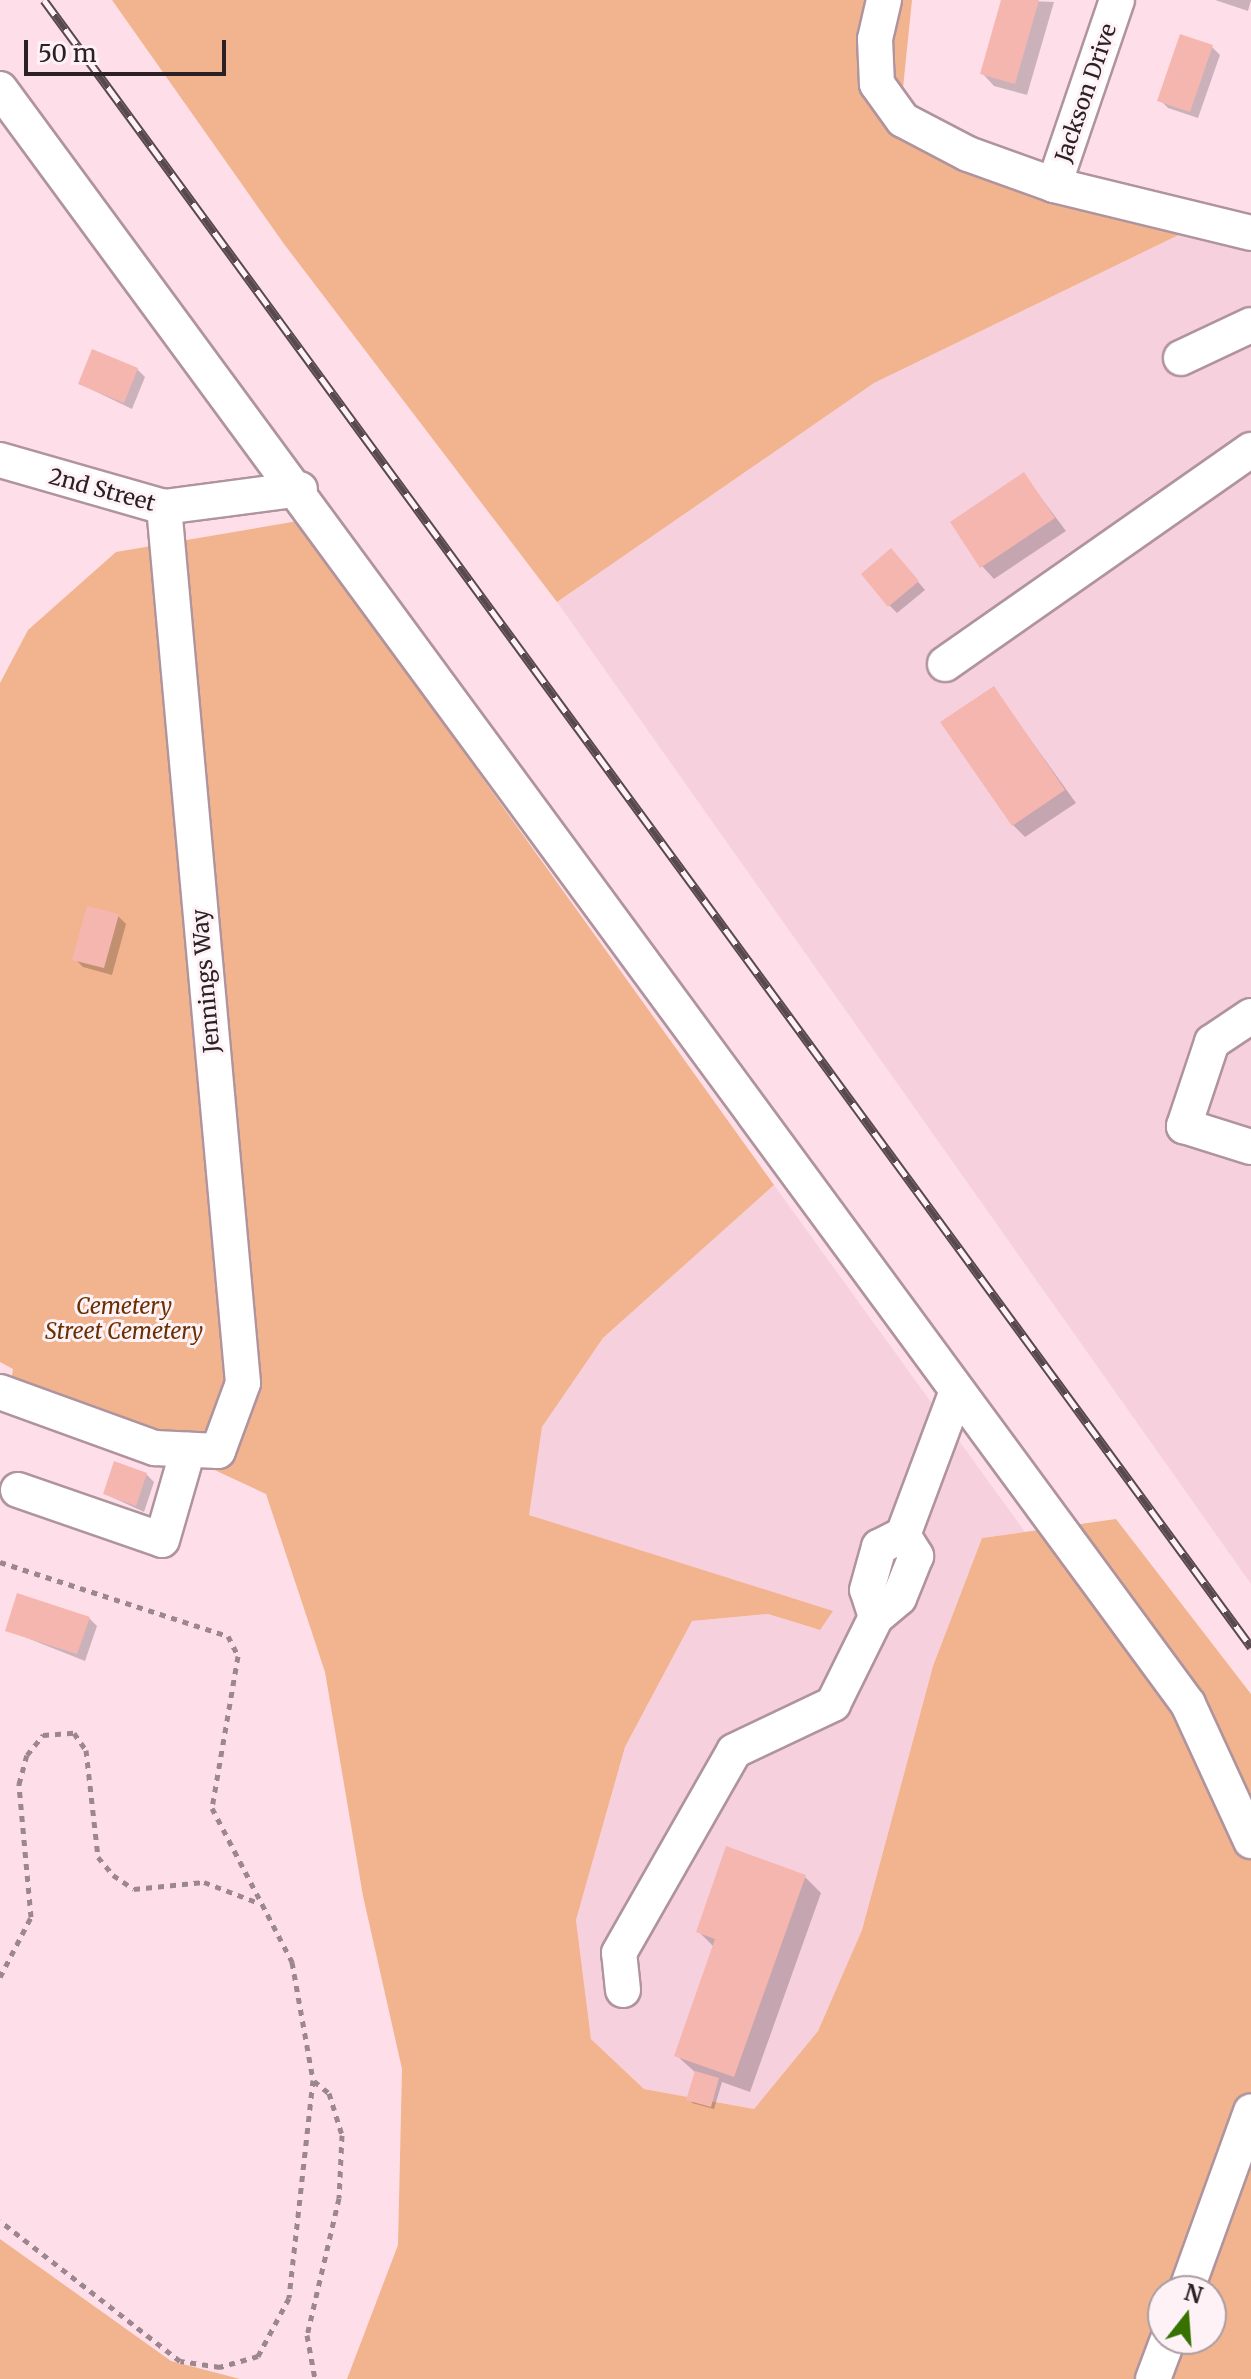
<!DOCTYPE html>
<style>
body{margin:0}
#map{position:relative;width:1251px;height:2379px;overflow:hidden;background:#fedfe9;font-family:Merriweather,serif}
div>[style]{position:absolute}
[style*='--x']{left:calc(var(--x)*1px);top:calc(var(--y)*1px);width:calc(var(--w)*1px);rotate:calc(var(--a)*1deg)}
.built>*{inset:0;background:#f7d0dd}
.green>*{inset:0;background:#f1b48e}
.shadow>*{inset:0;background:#0003}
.building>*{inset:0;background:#f6b6b0}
.path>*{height:5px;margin-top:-2.5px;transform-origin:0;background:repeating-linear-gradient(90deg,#9d878f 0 6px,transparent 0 12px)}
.roads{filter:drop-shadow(2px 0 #b0949d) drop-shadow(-2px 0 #b0949d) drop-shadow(0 2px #b0949d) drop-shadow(0 -2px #b0949d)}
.minor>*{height:34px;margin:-17px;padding:0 17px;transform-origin:17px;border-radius:17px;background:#fff}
.rail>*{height:9px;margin-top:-4.5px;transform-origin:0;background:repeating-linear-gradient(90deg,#fef2f6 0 18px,#58494e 0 36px);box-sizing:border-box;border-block:2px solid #58494e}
span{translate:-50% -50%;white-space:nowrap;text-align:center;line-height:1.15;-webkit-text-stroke:6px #fef2f6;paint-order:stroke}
.street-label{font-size:22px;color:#2b2024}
.park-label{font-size:22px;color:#692f00;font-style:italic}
.north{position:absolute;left:1147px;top:2275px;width:80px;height:80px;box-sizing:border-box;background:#fef2f6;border:2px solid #aa9ea2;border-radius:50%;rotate:17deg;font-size:22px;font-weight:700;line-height:32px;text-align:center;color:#2b2024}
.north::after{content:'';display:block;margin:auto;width:28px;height:36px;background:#377100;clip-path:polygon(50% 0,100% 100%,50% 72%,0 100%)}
.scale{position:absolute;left:24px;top:40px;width:202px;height:36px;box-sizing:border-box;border:4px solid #2b2024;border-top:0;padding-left:10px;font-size:24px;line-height:28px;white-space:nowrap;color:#2b2024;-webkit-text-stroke:6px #fef2f6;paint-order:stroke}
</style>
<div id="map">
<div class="built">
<i style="clip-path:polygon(1195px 227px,1251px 246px,1251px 1584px,557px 602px,874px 383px)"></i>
<i style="clip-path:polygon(774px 1185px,1025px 1532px,982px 1538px,933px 1666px,862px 1930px,818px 2031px,754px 2109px,644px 2089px,591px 2039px,576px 1920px,625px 1747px,692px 1621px,768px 1614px,819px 1630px,528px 1514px,542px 1427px,603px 1338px)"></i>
</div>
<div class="green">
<i style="clip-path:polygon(112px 0,912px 0,899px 127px,1195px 227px,874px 383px,557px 602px,284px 244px)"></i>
<i style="clip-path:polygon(evenodd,298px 521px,774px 1185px,603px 1338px,542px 1427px,529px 1515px,833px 1611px,820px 1630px,768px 1614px,692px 1621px,625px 1747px,576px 1920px,591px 2039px,644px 2089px,754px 2109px,818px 2031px,862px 1930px,933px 1666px,982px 1538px,1116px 1519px,1251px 1694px,1251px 2379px,347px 2379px,398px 2245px,402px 2069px,363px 1896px,325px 1672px,266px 1494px,12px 1376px,13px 1369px,0 1362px,0 683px,28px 630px,116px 552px,298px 521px,1163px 2291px,1211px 2291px,1211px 2339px,1163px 2339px,1163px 2291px)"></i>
<i style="clip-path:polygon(0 2239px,171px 2361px,240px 2379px,0 2379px)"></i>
</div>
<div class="shadow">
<i style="clip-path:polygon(1003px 0,1054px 2px,1027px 95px,994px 86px,982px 73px)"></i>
<i style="clip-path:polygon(1251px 0,1248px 11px,1215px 0)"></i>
<i style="clip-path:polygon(1212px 47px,1220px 55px,1198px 118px,1168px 108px,1160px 100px)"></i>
<i style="clip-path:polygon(137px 369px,145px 377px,132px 409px,80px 384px)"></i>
<i style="clip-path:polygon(1024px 475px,1066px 531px,994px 579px,982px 566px)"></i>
<i style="clip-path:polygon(899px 559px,925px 590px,897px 613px,889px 605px)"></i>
<i style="clip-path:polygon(994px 689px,1076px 803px,1025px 837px,1013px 825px)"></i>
<i style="clip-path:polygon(118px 916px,126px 924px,112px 975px,83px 967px,75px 959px)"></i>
<i style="clip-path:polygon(146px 1474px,154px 1482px,144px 1512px,105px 1494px)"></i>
<i style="clip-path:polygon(89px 1618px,97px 1626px,85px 1661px,7px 1630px)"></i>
<i style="clip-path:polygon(805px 1877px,821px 1893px,750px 2092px,722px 2082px,714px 2109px,692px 2103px,696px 2073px,676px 2055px,714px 1947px,698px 1931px)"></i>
</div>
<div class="building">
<i style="clip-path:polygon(1001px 0,1039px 0,1015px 84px,980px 74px)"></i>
<i style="clip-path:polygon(1180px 34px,1213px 45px,1190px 112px,1157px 101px)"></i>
<i style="clip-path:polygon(92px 349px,138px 368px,124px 403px,78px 384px)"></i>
<i style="clip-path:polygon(1024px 472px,1055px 518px,980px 568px,950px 522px)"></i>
<i style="clip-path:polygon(891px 548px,919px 581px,888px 607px,861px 574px)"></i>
<i style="clip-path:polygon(994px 686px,1065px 790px,1012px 826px,940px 722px)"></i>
<i style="clip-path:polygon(87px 906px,119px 914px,104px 968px,72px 960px)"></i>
<i style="clip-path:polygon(114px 1461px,147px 1473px,136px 1506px,103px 1494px)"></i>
<i style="clip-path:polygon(17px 1593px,90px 1617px,77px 1654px,5px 1631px)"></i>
<i style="clip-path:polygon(726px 1846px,806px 1875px,734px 2077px,674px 2056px,715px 1939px,696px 1932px)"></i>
<i style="clip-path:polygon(695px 2071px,719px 2078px,711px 2107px,686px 2100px)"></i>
</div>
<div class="path">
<i style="--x:0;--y:1562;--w:240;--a:18"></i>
<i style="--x:228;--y:1636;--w:22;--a:63"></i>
<i style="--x:238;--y:1656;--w:154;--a:99.7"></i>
<i style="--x:212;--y:1808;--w:174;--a:62.5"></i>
<i style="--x:292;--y:1962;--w:120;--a:79.9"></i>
<i style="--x:313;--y:2080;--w:219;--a:96.3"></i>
<i style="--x:289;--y:2298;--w:66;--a:118.1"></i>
<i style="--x:258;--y:2356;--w:40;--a:164"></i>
<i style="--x:220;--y:2367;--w:40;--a:-171.5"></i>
<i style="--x:180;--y:2361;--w:228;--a:-142.1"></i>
<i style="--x:0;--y:1977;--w:68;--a:-62.7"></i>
<i style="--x:31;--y:1917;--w:134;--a:-95.2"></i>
<i style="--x:19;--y:1784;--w:30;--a:-75"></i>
<i style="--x:27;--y:1755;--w:26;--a:-51"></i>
<i style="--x:43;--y:1735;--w:31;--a:-4"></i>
<i style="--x:74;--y:1733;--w:21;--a:55"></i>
<i style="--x:86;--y:1750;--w:108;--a:83.6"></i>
<i style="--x:98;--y:1857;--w:23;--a:50"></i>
<i style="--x:113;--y:1875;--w:25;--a:34"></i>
<i style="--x:134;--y:1889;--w:70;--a:-5.7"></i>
<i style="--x:204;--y:1882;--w:59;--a:20.9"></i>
<i style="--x:314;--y:2081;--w:19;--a:39"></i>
<i style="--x:329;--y:2093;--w:44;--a:72.8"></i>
<i style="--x:342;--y:2135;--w:63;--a:92.7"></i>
<i style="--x:339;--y:2198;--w:141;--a:103.1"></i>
<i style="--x:307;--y:2335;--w:45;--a:79.7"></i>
</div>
<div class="roads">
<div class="minor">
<i style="--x:884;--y:0;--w:40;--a:103"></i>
<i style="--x:875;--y:39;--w:45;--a:87.5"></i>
<i style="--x:877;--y:84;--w:44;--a:54.2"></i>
<i style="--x:903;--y:120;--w:73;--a:27.6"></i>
<i style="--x:968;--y:154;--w:91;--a:19.8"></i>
<i style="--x:1054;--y:185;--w:203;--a:13.7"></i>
<i style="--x:0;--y:89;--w:2005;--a:53.66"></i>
<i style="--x:1188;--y:1704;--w:151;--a:65.3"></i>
<i style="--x:1054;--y:185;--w:195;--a:-71.2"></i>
<i style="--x:1181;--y:358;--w:77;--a:-25.2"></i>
<i style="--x:0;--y:460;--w:171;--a:16"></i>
<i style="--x:164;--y:507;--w:137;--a:-7.5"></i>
<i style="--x:945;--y:664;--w:373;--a:-35"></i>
<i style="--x:1251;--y:1016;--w:47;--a:146.3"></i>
<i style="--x:1212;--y:1042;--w:89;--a:108.4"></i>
<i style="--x:1184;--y:1126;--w:70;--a:17.4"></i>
<i style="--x:0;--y:1392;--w:165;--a:19.9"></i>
<i style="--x:155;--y:1448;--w:63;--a:2.7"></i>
<i style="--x:218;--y:1451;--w:72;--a:-69.8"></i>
<i style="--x:243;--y:1383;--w:880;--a:-95.15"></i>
<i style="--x:18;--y:1490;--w:152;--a:19.1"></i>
<i style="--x:162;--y:1540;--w:94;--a:-73.9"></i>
<i style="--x:903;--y:1535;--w:25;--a:58"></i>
<i style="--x:916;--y:1556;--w:45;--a:112"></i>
<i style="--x:899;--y:1598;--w:30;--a:140"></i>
<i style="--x:876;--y:1617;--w:28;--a:-108"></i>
<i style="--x:867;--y:1590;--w:45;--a:-74.4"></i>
<i style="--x:879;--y:1547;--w:27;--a:-27"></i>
<i style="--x:903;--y:1535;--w:152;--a:-69.5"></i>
<i style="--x:623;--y:1990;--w:37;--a:-96"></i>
<i style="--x:619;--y:1953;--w:232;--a:-60.3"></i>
<i style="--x:734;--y:1751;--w:110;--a:-25.4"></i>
<i style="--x:833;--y:1704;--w:97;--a:-63.7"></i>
<i style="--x:1186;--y:2291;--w:191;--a:-70.1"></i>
<i style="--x:1153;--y:2379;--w:43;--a:-69.4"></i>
</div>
</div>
<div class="rail">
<i style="--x:44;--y:0;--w:2042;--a:53.76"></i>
</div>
<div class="street-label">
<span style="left:1086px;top:93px;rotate:-71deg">Jackson Drive</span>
<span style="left:102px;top:490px;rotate:15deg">2nd Street</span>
<span style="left:206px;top:981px;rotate:-95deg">Jennings Way</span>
</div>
<div class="park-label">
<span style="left:124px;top:1319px">Cemetery<br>Street Cemetery</span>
</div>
<div class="north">N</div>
<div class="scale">50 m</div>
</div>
